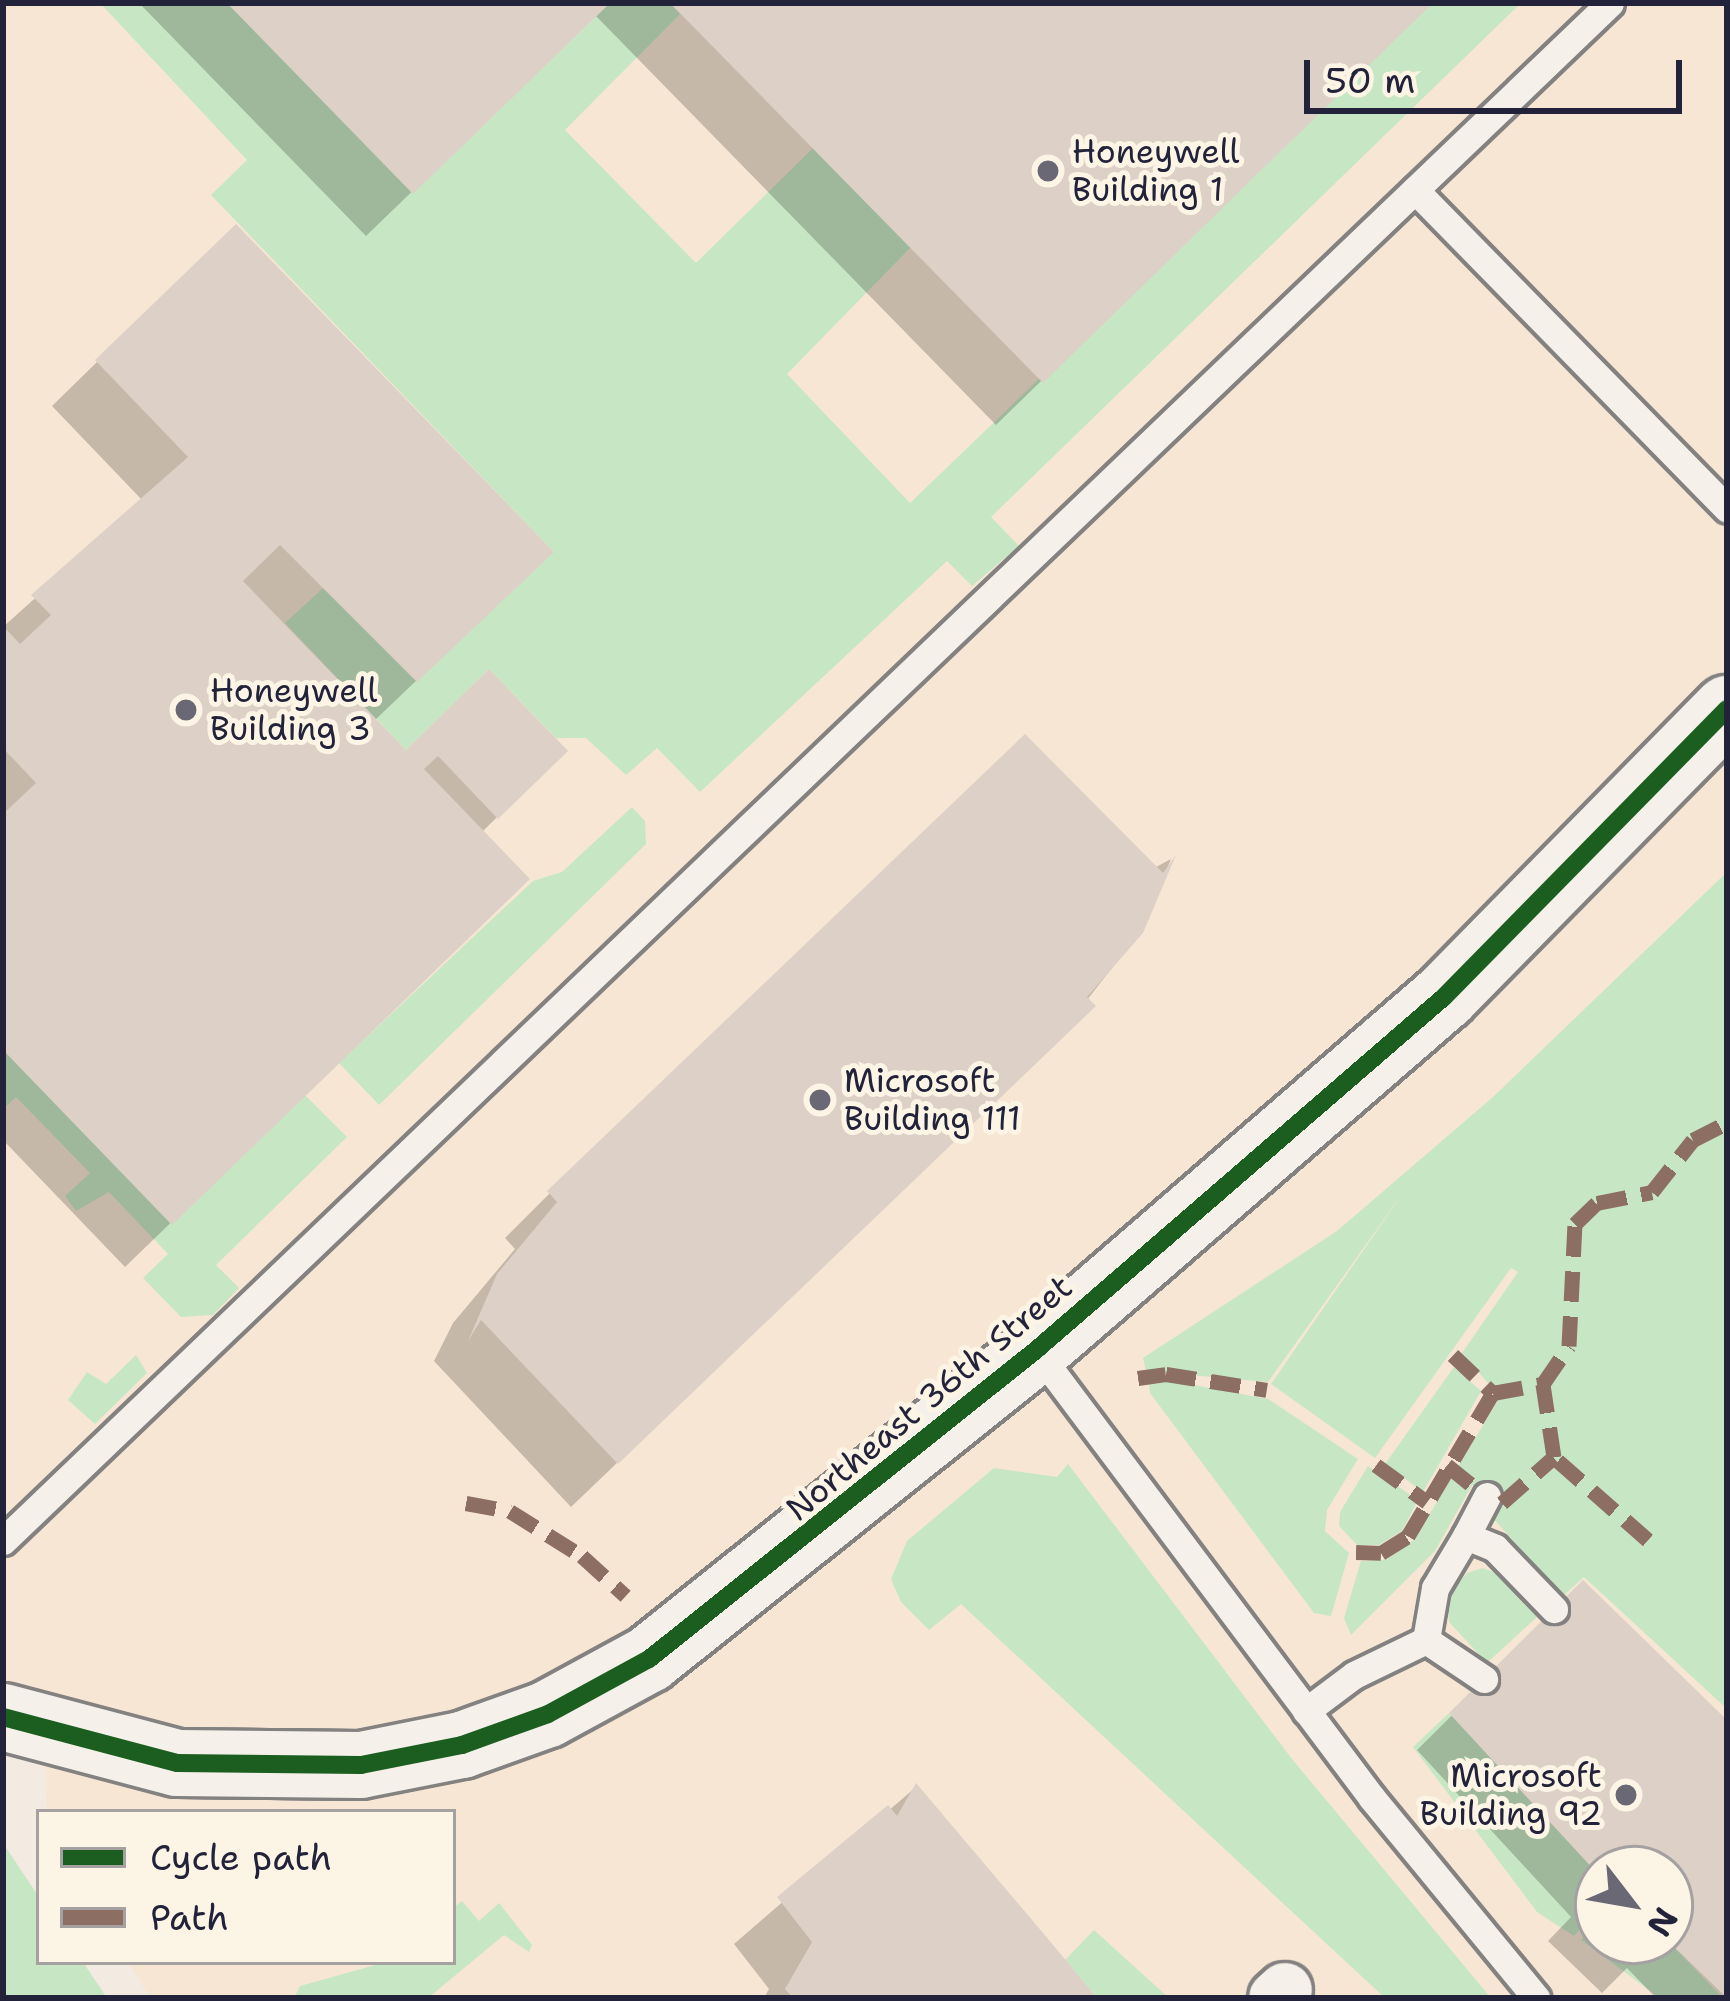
<!DOCTYPE html>
<style>
body{margin:0}
#map{position:relative;width:1730px;height:2001px;overflow:hidden;background:#f3ebe1;font-family:"Shantell Sans",sans-serif}
div>[style]{position:absolute}
[style*='--x']{left:calc(var(--x)*1px);top:calc(var(--y)*1px);width:calc(var(--w)*1px);rotate:calc(var(--a)*1deg)}
.built>*{inset:0;background:#f7e6d4}
.green>*{inset:0;background:#c7e7c4}
.shadow>*{inset:0;background:#0003}
.building>*{inset:0;background:#dcd0c7}
.roads{filter:drop-shadow(3px 0 #848181) drop-shadow(-3px 0 #848181) drop-shadow(0 3px #848181) drop-shadow(0 -3px #848181)}
.lane>*{height:27px;margin:-13.5px;padding:0 13.5px;transform-origin:13.5px;border-radius:13.5px;background:#f5f1ea}
.street>*{height:54px;margin:-27px;padding:0 27px;transform-origin:27px;border-radius:27px;background:#f5f1ea}
.secondary>*{height:66px;margin:-33px;padding:0 33px;transform-origin:33px;border-radius:33px;background:#f5f1ea}
.quiet>*{height:15px;margin-top:-7.5px;transform-origin:0;background:repeating-linear-gradient(90deg,#8d6e63 0 30px,transparent 0 45px)}
.cycleway>*{height:18px;margin:-9px;padding:0 9px;transform-origin:9px;border-radius:9px;background:#1b5e20}
.dots>*{width:33px;height:33px;translate:-50% -50%;box-sizing:border-box;border:6px solid #fcf5e5;border-radius:50%}
span{translate:-50% -50%;white-space:nowrap;text-align:center;line-height:1.15;-webkit-text-stroke:10px #fcf5e5;paint-order:stroke}
.poi-label{font-size:33px;color:#22223b}
.left{translate:0 -50%;text-align:left}
.right{translate:-100% -50%;text-align:right}
.street-label{font-size:33px;color:#22223b}
.frame{position:absolute;inset:0;border:6px solid #22223b;pointer-events:none}
.legend{position:absolute;left:36px;top:1809px;width:420px;height:156px;box-sizing:border-box;background:#fcf5e5;border:3px solid #a5a1a1;margin:0;padding:15px 21px;list-style:none;font-size:36px;color:#22223b}
.legend li{display:flex;align-items:center;gap:24px;height:60px}
.legend b{width:60px;border:3px solid #a5a1a1}
.north{position:absolute;left:1574px;top:1845px;width:120px;height:120px;box-sizing:border-box;background:#fcf5e5;border:3px solid #a5a1a1;border-radius:50%;rotate:121deg;font-size:33px;font-weight:700;line-height:48px;text-align:center;color:#22223b}
.north::after{content:'';display:block;margin:auto;width:42px;height:54px;background:#6b6875;clip-path:polygon(50% 0,100% 100%,50% 72%,0 100%)}
.scale{position:absolute;left:1304px;top:60px;width:378px;height:54px;box-sizing:border-box;border:6px solid #22223b;border-top:0;padding-left:15px;font-size:36px;line-height:42px;white-space:nowrap;color:#22223b;-webkit-text-stroke:9px #fcf5e5;paint-order:stroke}
</style>
<div id="map">
<div class="built">
<i style="clip-path:polygon(evenodd,3px 3px,1727px 3px,1727px 1998px,150px 1998px,128px 1962px,453px 1962px,453px 1812px,47px 1812px,45px 1753px,3px 1690px,3px 3px,1598px 1869px,1670px 1869px,1670px 1941px,1598px 1941px,1598px 1869px)"></i>
</div>
<div class="green">
<i style="clip-path:polygon(100px 3px,227px 3px,413px 193px,610px 3px,670px 3px,680px 14px,565px 130px,696px 263px,813px 148px,911px 247px,787px 374px,910px 503px,1430px 3px,1521px 3px,991px 517px,1019px 546px,972px 586px,947px 561px,700px 792px,657px 748px,626px 775px,586px 738px,556px 738px,489px 669px,406px 750px,285px 623px,323px 588px,553px 551px,211px 195px,247px 160px)"></i>
<i style="clip-path:polygon(632px 807px,645px 821px,646px 844px,379px 1105px,339px 1063px,533px 881px,562px 872px)"></i>
<i style="clip-path:polygon(1727px 872px,1727px 1709px,1584px 1577px,1562px 1597px,1493px 1518px,1501px 1503px,1472px 1485px,1435px 1551px,1351px 1635px,1344px 1618px,1361px 1561px,1383px 1560px,1414px 1540px,1500px 1397px,1462px 1353px,1518px 1272px,1511px 1268px,1375px 1458px,1271px 1384px,1405px 1190px,1268px 1382px,1146px 1371px,1143px 1358px,1337px 1231px,1493px 1097px)"></i>
<i style="clip-path:polygon(3px 1050px,305px 1095px,347px 1137px,216px 1265px,239px 1288px,213px 1315px,181px 1317px,143px 1278px,168px 1254px,109px 1192px,76px 1211px,65px 1196px,90px 1173px,16px 1097px,3px 1109px)"></i>
<i style="clip-path:polygon(136px 1355px,147px 1373px,95px 1424px,68px 1400px,87px 1372px,106px 1384px)"></i>
<i style="clip-path:polygon(1454px 1367px,1481px 1391px,1423px 1492px,1385px 1464px)"></i>
<i style="clip-path:polygon(1168px 1380px,1268px 1399px,1358px 1459px,1327px 1510px,1325px 1531px,1349px 1553px,1331px 1616px,1314px 1613px,1150px 1393px,1149px 1382px)"></i>
<i style="clip-path:polygon(1068px 1464px,1292px 1759px,1491px 1998px,1385px 1998px,961px 1604px,929px 1630px,901px 1602px,891px 1579px,907px 1541px,994px 1468px,1057px 1477px)"></i>
<i style="clip-path:polygon(1368px 1466px,1418px 1500px,1402px 1531px,1379px 1545px,1357px 1545px,1339px 1526px,1340px 1512px)"></i>
<i style="clip-path:polygon(1483px 1568px,1500px 1575px,1537px 1617px,1487px 1663px,1449px 1622px,1447px 1597px,1467px 1573px)"></i>
<i style="clip-path:polygon(1449px 1713px,1598px 1874px,1580px 1905px,1592px 1916px,1574px 1936px,1537px 1912px,1413px 1747px)"></i>
<i style="clip-path:polygon(3px 1843px,39px 1897px,39px 1962px,83px 1962px,107px 1998px,3px 1998px)"></i>
<i style="clip-path:polygon(462px 1901px,479px 1921px,499px 1903px,532px 1945px,529px 1952px,504px 1935px,428px 1998px,294px 1998px,300px 1986px,386px 1962px,453px 1962px,453px 1908px)"></i>
<i style="clip-path:polygon(1597px 1921px,1598px 1941px,1618px 1941px,1638px 1960px,1668px 1941px,1723px 1998px,1660px 1998px,1581px 1940px)"></i>
<i style="clip-path:polygon(1094px 1930px,1169px 1998px,1097px 1998px,1065px 1960px)"></i>
</div>
<div class="shadow">
<i style="clip-path:polygon(139px 3px,1429px 3px,996px 425px,595px 15px,366px 236px)"></i>
<i style="clip-path:polygon(97px 362px,505px 596px,374px 721px,406px 754px,564px 751px,481px 833px,481px 923px,125px 1267px,3px 1140px,3px 627px,143px 501px,52px 406px)"></i>
<i style="clip-path:polygon(1171px 859px,1141px 931px,1047px 1051px,571px 1507px,434px 1361px,453px 1323px,515px 1249px,505px 1238px,550px 1193px)"></i>
<i style="clip-path:polygon(evenodd,1583px 1585px,1727px 1725px,1727px 1998px,1656px 1998px,1627px 1968px,1602px 1993px,1548px 1941px,1571px 1917px,1417px 1750px,1583px 1585px,1598px 1869px,1670px 1869px,1670px 1941px,1598px 1941px,1598px 1869px)"></i>
<i style="clip-path:polygon(916px 1787px,1091px 1998px,764px 1998px,769px 1989px,734px 1944px)"></i>
</div>
<div class="building">
<i style="clip-path:polygon(227px 3px,610px 3px,413px 194px)"></i>
<i style="clip-path:polygon(670px 3px,1433px 3px,1043px 383px)"></i>
<i style="clip-path:polygon(236px 224px,554px 552px,417px 682px,280px 545px,243px 581px,406px 750px,489px 669px,568px 751px,498px 819px,438px 756px,424px 769px,530px 879px,172px 1225px,3px 1050px,3px 814px,36px 783px,3px 748px,3px 626px,20px 644px,51px 615px,31px 595px,188px 457px,95px 360px)"></i>
<i style="clip-path:polygon(1025px 734px,1163px 873px,1176px 855px,1143px 933px,1087px 997px,1096px 1006px,618px 1464px,481px 1320px,468px 1341px,497px 1274px,557px 1202px,547px 1191px)"></i>
<i style="clip-path:polygon(1583px 1580px,1727px 1720px,1727px 1998px,1670px 1943px,1670px 1869px,1598px 1874px,1449px 1713px)"></i>
<i style="clip-path:polygon(916px 1783px,1054px 1946px,1097px 1998px,793px 1998px,785px 1989px,812px 1942px,777px 1897px,888px 1805px,897px 1816px)"></i>
<i style="clip-path:polygon(1618px 1941px,1659px 1941px,1638px 1961px)"></i>
</div>
<div class="roads">
<div class="lane">
<i style="--x:1415;--y:190;--w:446;--a:45.6"></i>
<i style="--x:1036;--y:1350;--w:560;--a:53.13"></i>
<i style="--x:1372;--y:1798;--w:259;--a:50.6"></i>
<i style="--x:1466;--y:1536;--w:45;--a:-62.3"></i>
<i style="--x:3;--y:1541;--w:2224;--a:-43.74"></i>
<i style="--x:1426;--y:1640;--w:53;--a:-80.2"></i>
<i style="--x:1435;--y:1588;--w:61;--a:-59.2"></i>
<i style="--x:1466;--y:1536;--w:31;--a:22"></i>
<i style="--x:1495;--y:1548;--w:85;--a:46"></i>
<i style="--x:1306;--y:1711;--w:60;--a:-36.9"></i>
<i style="--x:1354;--y:1675;--w:80;--a:-25.9"></i>
<i style="--x:1426;--y:1640;--w:70;--a:33.9"></i>
</div>
<div class="street">
<i style="--x:1276;--y:1998;--w:12;--a:-42"></i>
</div>
<div class="secondary">
<i style="--x:3;--y:1717;--w:180;--a:14.8"></i>
<i style="--x:177;--y:1763;--w:184;--a:0.6"></i>
<i style="--x:361;--y:1765;--w:103;--a:-11.2"></i>
<i style="--x:462;--y:1745;--w:91;--a:-19.8"></i>
<i style="--x:548;--y:1714;--w:115;--a:-28.6"></i>
<i style="--x:649;--y:1659;--w:495;--a:-38.6"></i>
<i style="--x:1036;--y:1350;--w:540;--a:-40.87"></i>
<i style="--x:1444;--y:997;--w:404;--a:-45.5"></i>
</div>
</div>
<div class="quiet">
<i style="--x:1453;--y:1355;--w:55;--a:43.5"></i>
<i style="--x:1138;--y:1378;--w:28;--a:-8"></i>
<i style="--x:1166;--y:1374;--w:102;--a:9"></i>
<i style="--x:1376;--y:1465;--w:63;--a:36"></i>
<i style="--x:1447;--y:1465;--w:32;--a:39"></i>
<i style="--x:466;--y:1503;--w:45;--a:10.3"></i>
<i style="--x:510;--y:1511;--w:85;--a:32"></i>
<i style="--x:582;--y:1556;--w:59;--a:42.3"></i>
<i style="--x:1502;--y:1503;--w:69;--a:-41.5"></i>
<i style="--x:1648;--y:1540;--w:125;--a:-138.6"></i>
<i style="--x:1554;--y:1457;--w:74;--a:-98.6"></i>
<i style="--x:1543;--y:1384;--w:46;--a:-55.6"></i>
<i style="--x:1569;--y:1346;--w:122;--a:-87.2"></i>
<i style="--x:1575;--y:1224;--w:30;--a:-44"></i>
<i style="--x:1597;--y:1203;--w:56;--a:-11.3"></i>
<i style="--x:1652;--y:1192;--w:66;--a:-51.7"></i>
<i style="--x:1693;--y:1140;--w:38;--a:-27"></i>
<i style="--x:1356;--y:1552;--w:25;--a:2"></i>
<i style="--x:1381;--y:1553;--w:32;--a:-32"></i>
<i style="--x:1408;--y:1536;--w:166;--a:-59.3"></i>
<i style="--x:1493;--y:1393;--w:51;--a:-10.2"></i>
</div>
<div class="cycleway">
<i style="--x:3;--y:1717;--w:180;--a:14.8"></i>
<i style="--x:177;--y:1763;--w:184;--a:0.6"></i>
<i style="--x:361;--y:1765;--w:103;--a:-11.2"></i>
<i style="--x:462;--y:1745;--w:91;--a:-19.8"></i>
<i style="--x:548;--y:1714;--w:115;--a:-28.6"></i>
<i style="--x:649;--y:1659;--w:495;--a:-38.6"></i>
<i style="--x:1036;--y:1350;--w:540;--a:-40.87"></i>
<i style="--x:1444;--y:997;--w:404;--a:-45.5"></i>
</div>
<div class="dots">
<i style="left:1048px;top:171px;background:#6b6875"></i>
<i style="left:186px;top:710px;background:#6b6875"></i>
<i style="left:820px;top:1100px;background:#6b6875"></i>
<i style="left:1626px;top:1795px;background:#6b6875"></i>
</div>
<div class="poi-label">
<span class="left" style="left:1072px;top:171px">Honeywell<br>Building 1</span>
<span class="left" style="left:210px;top:710px">Honeywell<br>Building 3</span>
<span class="left" style="left:844px;top:1100px">Microsoft<br>Building 111</span>
<span class="right" style="left:1602px;top:1795px">Microsoft<br>Building 92</span>
</div>
<div class="street-label">
<span style="left:929px;top:1398px;rotate:-40deg">Northeast 36th Street</span>
</div>
<div class="frame"></div>
<ul class="legend">
<li><b style="height:15px;background:#1b5e20"></b>Cycle path</li>
<li><b style="height:15px;background:#8d6e63"></b>Path</li>
</ul>
<div class="north">N</div>
<div class="scale">50 m</div>
</div>
